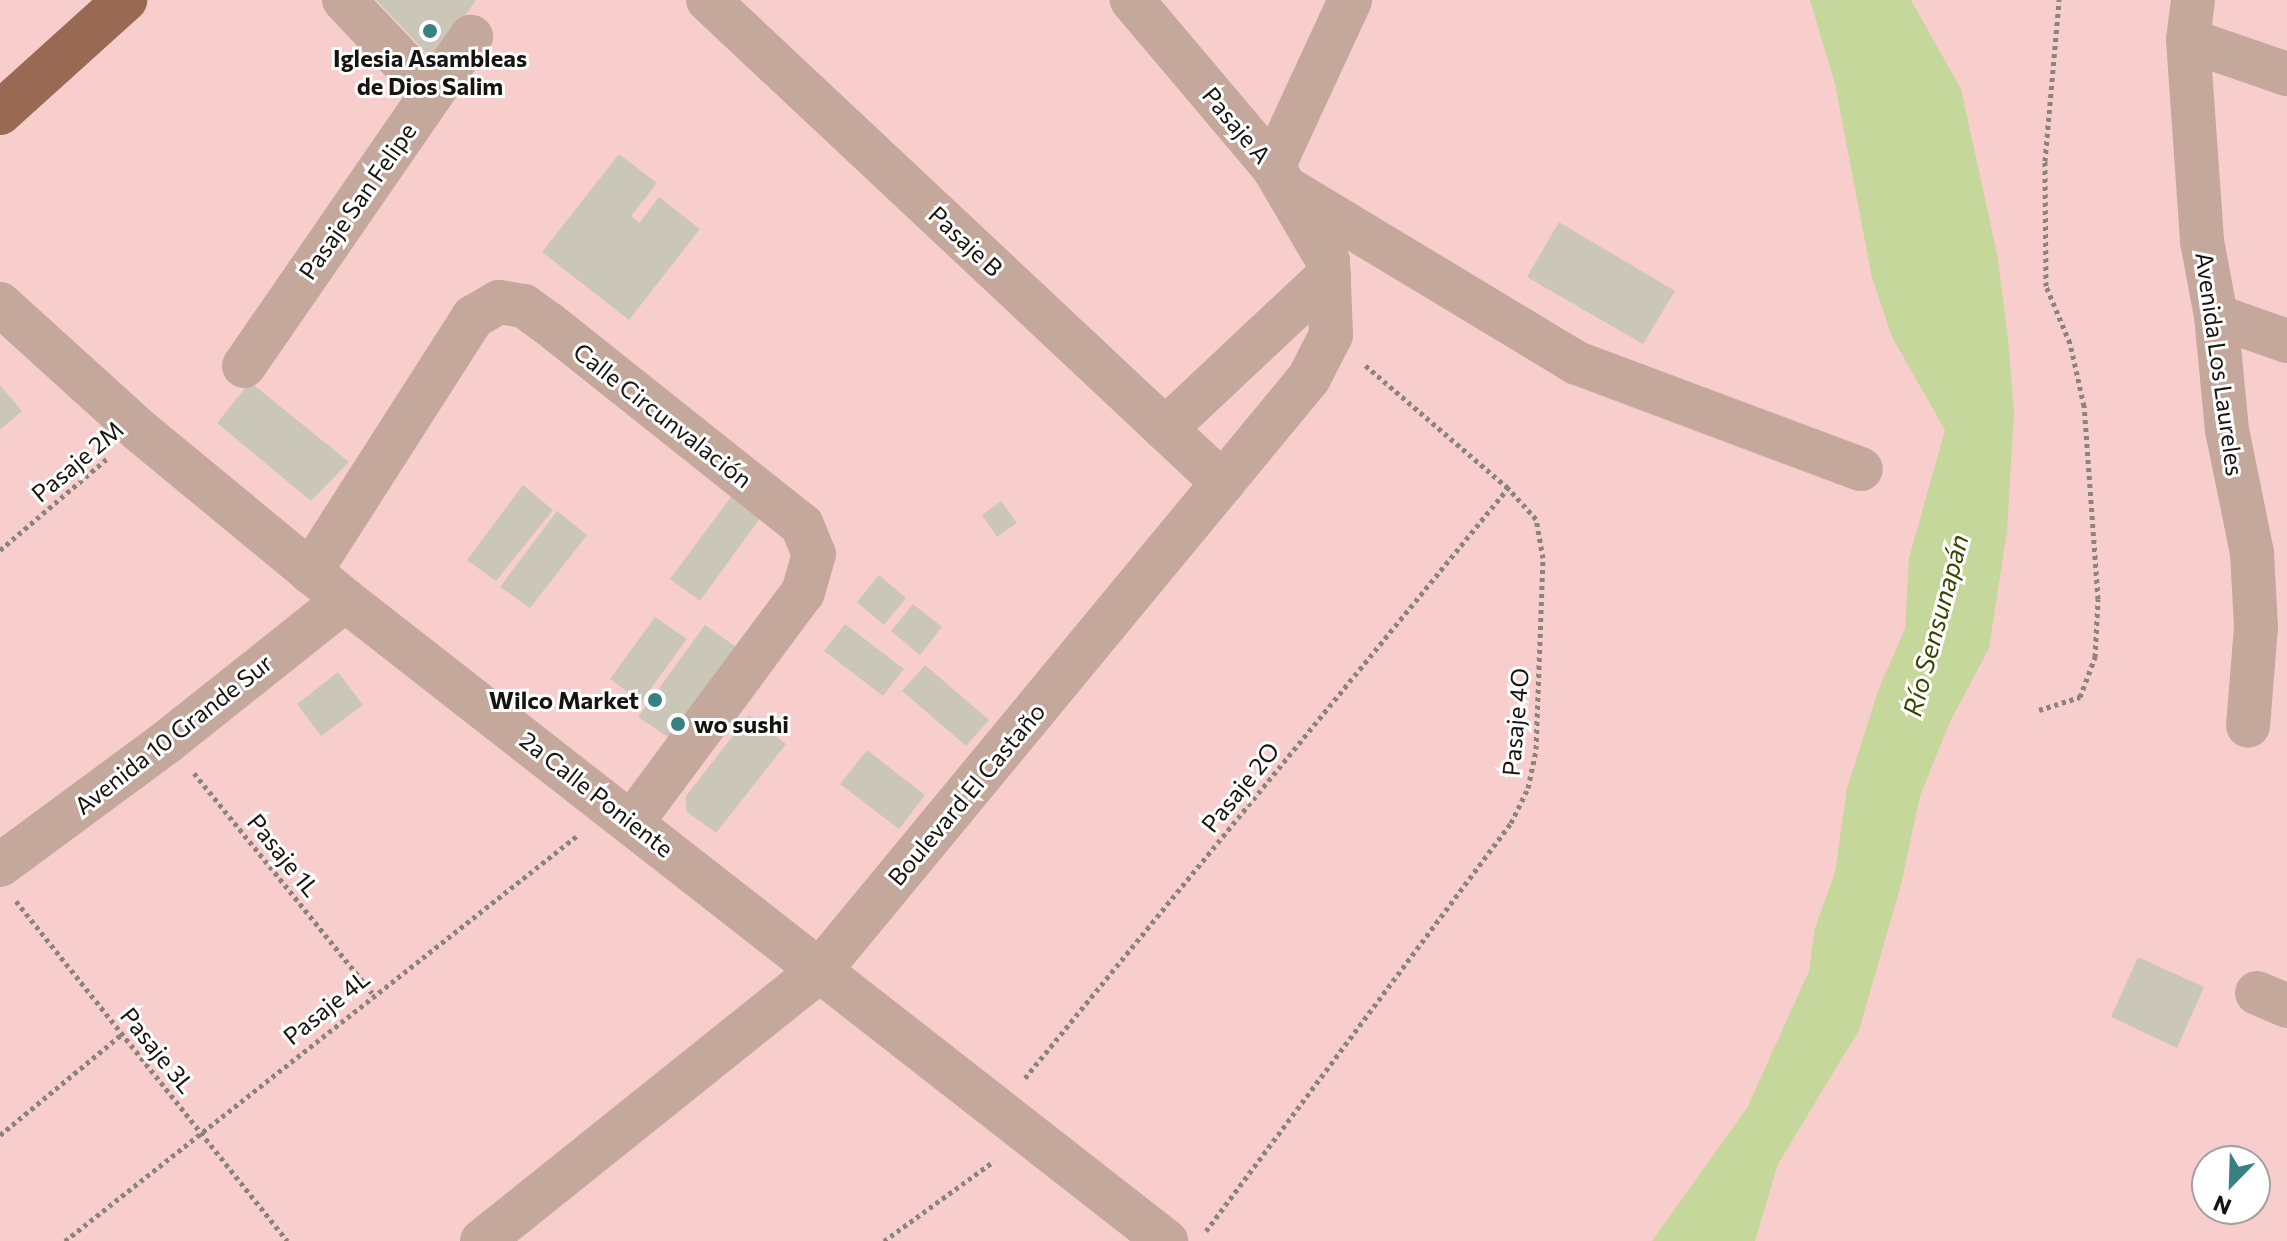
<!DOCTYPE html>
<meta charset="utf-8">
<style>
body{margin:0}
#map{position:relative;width:2287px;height:1241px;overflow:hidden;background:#fcf1e4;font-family:Commissioner,sans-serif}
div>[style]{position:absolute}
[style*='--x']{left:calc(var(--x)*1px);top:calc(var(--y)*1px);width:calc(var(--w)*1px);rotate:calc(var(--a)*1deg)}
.green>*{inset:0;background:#f8cecd}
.water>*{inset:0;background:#c5d79a}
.building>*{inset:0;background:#cac7b8}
.path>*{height:5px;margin-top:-2.5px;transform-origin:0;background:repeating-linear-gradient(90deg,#8b847b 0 4px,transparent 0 8px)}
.minor>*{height:44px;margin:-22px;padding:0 22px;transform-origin:22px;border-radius:22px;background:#c4a89c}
.major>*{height:44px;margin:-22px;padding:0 22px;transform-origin:22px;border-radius:22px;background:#996954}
.dots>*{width:22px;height:22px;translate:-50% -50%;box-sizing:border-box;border:4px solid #fff;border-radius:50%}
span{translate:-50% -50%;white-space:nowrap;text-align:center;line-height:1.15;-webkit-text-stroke:6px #fff;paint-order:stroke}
.poi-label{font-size:24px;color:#17140f;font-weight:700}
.right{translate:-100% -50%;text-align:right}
.left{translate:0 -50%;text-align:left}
.street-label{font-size:24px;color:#17140f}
.water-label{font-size:26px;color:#394600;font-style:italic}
.north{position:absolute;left:2191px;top:1145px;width:80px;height:80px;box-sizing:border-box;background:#fff;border:2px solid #a2a19f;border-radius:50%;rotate:203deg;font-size:22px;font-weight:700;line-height:32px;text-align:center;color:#17140f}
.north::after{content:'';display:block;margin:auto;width:28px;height:36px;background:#388182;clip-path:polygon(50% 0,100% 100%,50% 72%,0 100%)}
</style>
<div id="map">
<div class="green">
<i style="clip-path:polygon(evenodd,0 0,2287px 0,2287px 1241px,0 1241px,0 0,2207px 1161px,2255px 1161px,2255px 1209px,2207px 1209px,2207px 1161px)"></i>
</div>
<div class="water">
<i style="clip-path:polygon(1810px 0,1911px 0,1961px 89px,1998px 258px,2008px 339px,2014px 413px,2007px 531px,1989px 648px,1949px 724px,1920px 796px,1901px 885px,1859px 1030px,1778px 1164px,1755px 1241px,1652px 1241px,1747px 1108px,1809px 971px,1815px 928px,1835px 872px,1847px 788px,1879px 688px,1905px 629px,1909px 558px,1945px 430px,1892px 337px,1872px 278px,1835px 84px)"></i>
</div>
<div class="building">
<i style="clip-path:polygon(376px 0,476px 0,434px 61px)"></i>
<i style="clip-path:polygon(619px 154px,657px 183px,631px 216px,639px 223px,659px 197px,700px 229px,629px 320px,542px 252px)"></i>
<i style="clip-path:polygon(1559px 222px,1675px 291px,1643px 344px,1527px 277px)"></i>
<i style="clip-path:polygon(250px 382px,349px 462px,311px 501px,217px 423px)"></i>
<i style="clip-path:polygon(0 385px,22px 411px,0 430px)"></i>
<i style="clip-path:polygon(523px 485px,553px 510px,496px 581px,467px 560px)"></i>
<i style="clip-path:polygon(736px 490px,765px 511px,700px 601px,670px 579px)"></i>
<i style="clip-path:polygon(1001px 501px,1017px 523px,997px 537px,982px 515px)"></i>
<i style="clip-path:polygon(557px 511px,587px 535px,530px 608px,500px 587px)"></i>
<i style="clip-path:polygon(879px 575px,906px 598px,884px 625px,857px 602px)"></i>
<i style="clip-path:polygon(913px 604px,942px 627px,920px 655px,891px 631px)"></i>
<i style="clip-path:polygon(655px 617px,687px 639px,641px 702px,610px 679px)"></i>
<i style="clip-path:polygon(845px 624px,904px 669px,883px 696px,824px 651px)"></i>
<i style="clip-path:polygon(705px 625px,743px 652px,674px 741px,638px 717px)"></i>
<i style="clip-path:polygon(925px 665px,989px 720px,966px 746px,902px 691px)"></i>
<i style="clip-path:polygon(338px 672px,363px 705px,321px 736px,297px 704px)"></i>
<i style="clip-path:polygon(749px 715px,786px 744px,716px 833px,686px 811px,686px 796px)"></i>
<i style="clip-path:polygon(867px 750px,925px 795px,899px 829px,840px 784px)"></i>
<i style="clip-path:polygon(2138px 957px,2204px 987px,2177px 1048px,2111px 1017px)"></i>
</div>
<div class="path">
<i style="--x:0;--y:550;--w:143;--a:-40.5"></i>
<i style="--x:2039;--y:710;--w:43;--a:-17.6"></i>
<i style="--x:2080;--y:697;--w:43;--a:-69.4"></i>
<i style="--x:2095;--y:657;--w:58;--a:-87"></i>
<i style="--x:2098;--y:599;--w:194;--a:-94.1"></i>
<i style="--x:2084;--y:406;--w:65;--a:-102.5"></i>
<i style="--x:2070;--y:343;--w:62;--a:-112.8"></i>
<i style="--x:2046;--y:286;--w:125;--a:-90.5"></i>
<i style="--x:2045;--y:161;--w:162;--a:-85"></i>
<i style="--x:194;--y:773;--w:283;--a:51"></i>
<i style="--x:16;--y:901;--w:435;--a:51.4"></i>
<i style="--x:1025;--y:1078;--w:762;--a:-50.69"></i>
<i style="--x:0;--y:1135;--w:158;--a:-39.6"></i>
<i style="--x:1206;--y:1231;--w:509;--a:-53.22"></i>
<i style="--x:1511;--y:823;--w:39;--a:-64"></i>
<i style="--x:1528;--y:788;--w:40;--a:-78"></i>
<i style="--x:1536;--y:749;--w:191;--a:-87.9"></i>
<i style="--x:1543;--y:558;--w:40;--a:-100"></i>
<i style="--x:1536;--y:519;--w:42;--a:-132.1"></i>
<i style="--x:1508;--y:488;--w:190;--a:-139.3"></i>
<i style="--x:65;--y:1241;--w:654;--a:-38.36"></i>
<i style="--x:884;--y:1241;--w:136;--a:-36"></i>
</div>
<div class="minor">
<i style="--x:344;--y:0;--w:128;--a:46.6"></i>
<i style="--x:708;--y:0;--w:706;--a:43.16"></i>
<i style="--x:2193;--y:0;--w:40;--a:97.1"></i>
<i style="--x:2188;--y:40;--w:201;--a:86"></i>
<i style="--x:2202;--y:241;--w:76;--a:79.4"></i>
<i style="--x:2216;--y:316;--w:115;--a:84.5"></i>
<i style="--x:2227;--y:430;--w:126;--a:78.5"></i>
<i style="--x:2252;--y:553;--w:74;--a:86.9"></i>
<i style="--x:2256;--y:627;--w:99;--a:94.6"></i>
<i style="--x:2188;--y:40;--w:105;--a:19"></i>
<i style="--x:1273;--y:167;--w:184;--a:-65.2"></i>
<i style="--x:1290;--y:190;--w:335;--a:31.1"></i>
<i style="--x:1577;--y:363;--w:303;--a:20.5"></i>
<i style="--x:0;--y:304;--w:189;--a:42.2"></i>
<i style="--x:140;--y:431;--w:266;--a:39.5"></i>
<i style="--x:345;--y:600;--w:1042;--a:37.98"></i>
<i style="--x:2216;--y:316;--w:75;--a:19.4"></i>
<i style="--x:244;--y:366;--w:400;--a:-55.4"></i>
<i style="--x:1165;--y:429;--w:225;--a:-43.2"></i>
<i style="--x:310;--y:572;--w:303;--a:-57.4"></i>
<i style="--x:473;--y:317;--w:30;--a:-30"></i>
<i style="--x:499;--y:302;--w:25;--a:9"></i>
<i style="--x:524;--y:306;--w:31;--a:36"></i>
<i style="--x:549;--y:324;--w:323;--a:38.5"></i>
<i style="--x:802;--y:525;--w:31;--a:68"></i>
<i style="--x:814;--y:554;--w:40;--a:106"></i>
<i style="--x:803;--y:592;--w:285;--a:126.6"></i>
<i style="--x:0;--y:865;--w:209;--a:-36.4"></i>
<i style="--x:168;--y:741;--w:226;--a:-38.5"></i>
<i style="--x:2257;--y:993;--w:33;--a:23"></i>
<i style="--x:482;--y:1241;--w:435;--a:-38.7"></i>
<i style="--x:821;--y:969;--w:766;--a:-50.45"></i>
<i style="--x:1309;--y:378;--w:48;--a:-62.9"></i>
<i style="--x:1331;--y:335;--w:74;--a:-92.3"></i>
<i style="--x:1328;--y:261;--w:109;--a:-120.3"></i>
<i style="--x:1273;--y:167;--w:219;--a:-130.2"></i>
</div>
<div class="major">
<i style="--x:0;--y:113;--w:169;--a:-42.1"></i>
</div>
<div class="dots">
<i style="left:430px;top:31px;background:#388182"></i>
<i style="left:655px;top:700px;background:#388182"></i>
<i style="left:678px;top:724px;background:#388182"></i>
</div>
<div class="poi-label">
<span style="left:430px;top:72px">Iglesia Asambleas<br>de Dios Salim</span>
<span class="right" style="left:639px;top:700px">Wilco Market</span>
<span class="left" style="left:694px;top:724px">wo sushi</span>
</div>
<div class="street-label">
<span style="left:1237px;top:125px;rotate:50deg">Pasaje A</span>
<span style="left:357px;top:201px;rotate:-55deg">Pasaje San Felipe</span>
<span style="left:966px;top:241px;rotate:43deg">Pasaje B</span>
<span style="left:2220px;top:364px;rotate:82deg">Avenida Los Laureles</span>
<span style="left:663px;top:415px;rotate:38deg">Calle Circunvalación</span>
<span style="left:77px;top:461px;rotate:-40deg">Pasaje 2M</span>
<span style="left:1515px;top:722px;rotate:-85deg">Pasaje 4O</span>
<span style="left:173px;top:734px;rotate:-38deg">Avenida 10 Grande Sur</span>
<span style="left:1240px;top:787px;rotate:-51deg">Pasaje 2O</span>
<span style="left:597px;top:794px;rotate:38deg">2a Calle Poniente</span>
<span style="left:966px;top:794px;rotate:-50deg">Boulevard El Castaño</span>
<span style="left:284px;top:855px;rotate:51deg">Pasaje 1L</span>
<span style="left:326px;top:1007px;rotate:-39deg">Pasaje 4L</span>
<span style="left:158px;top:1050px;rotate:51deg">Pasaje 3L</span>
</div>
<div class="water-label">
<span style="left:1935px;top:625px;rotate:-75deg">Río Sensunapán</span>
</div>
<div class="north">N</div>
</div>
